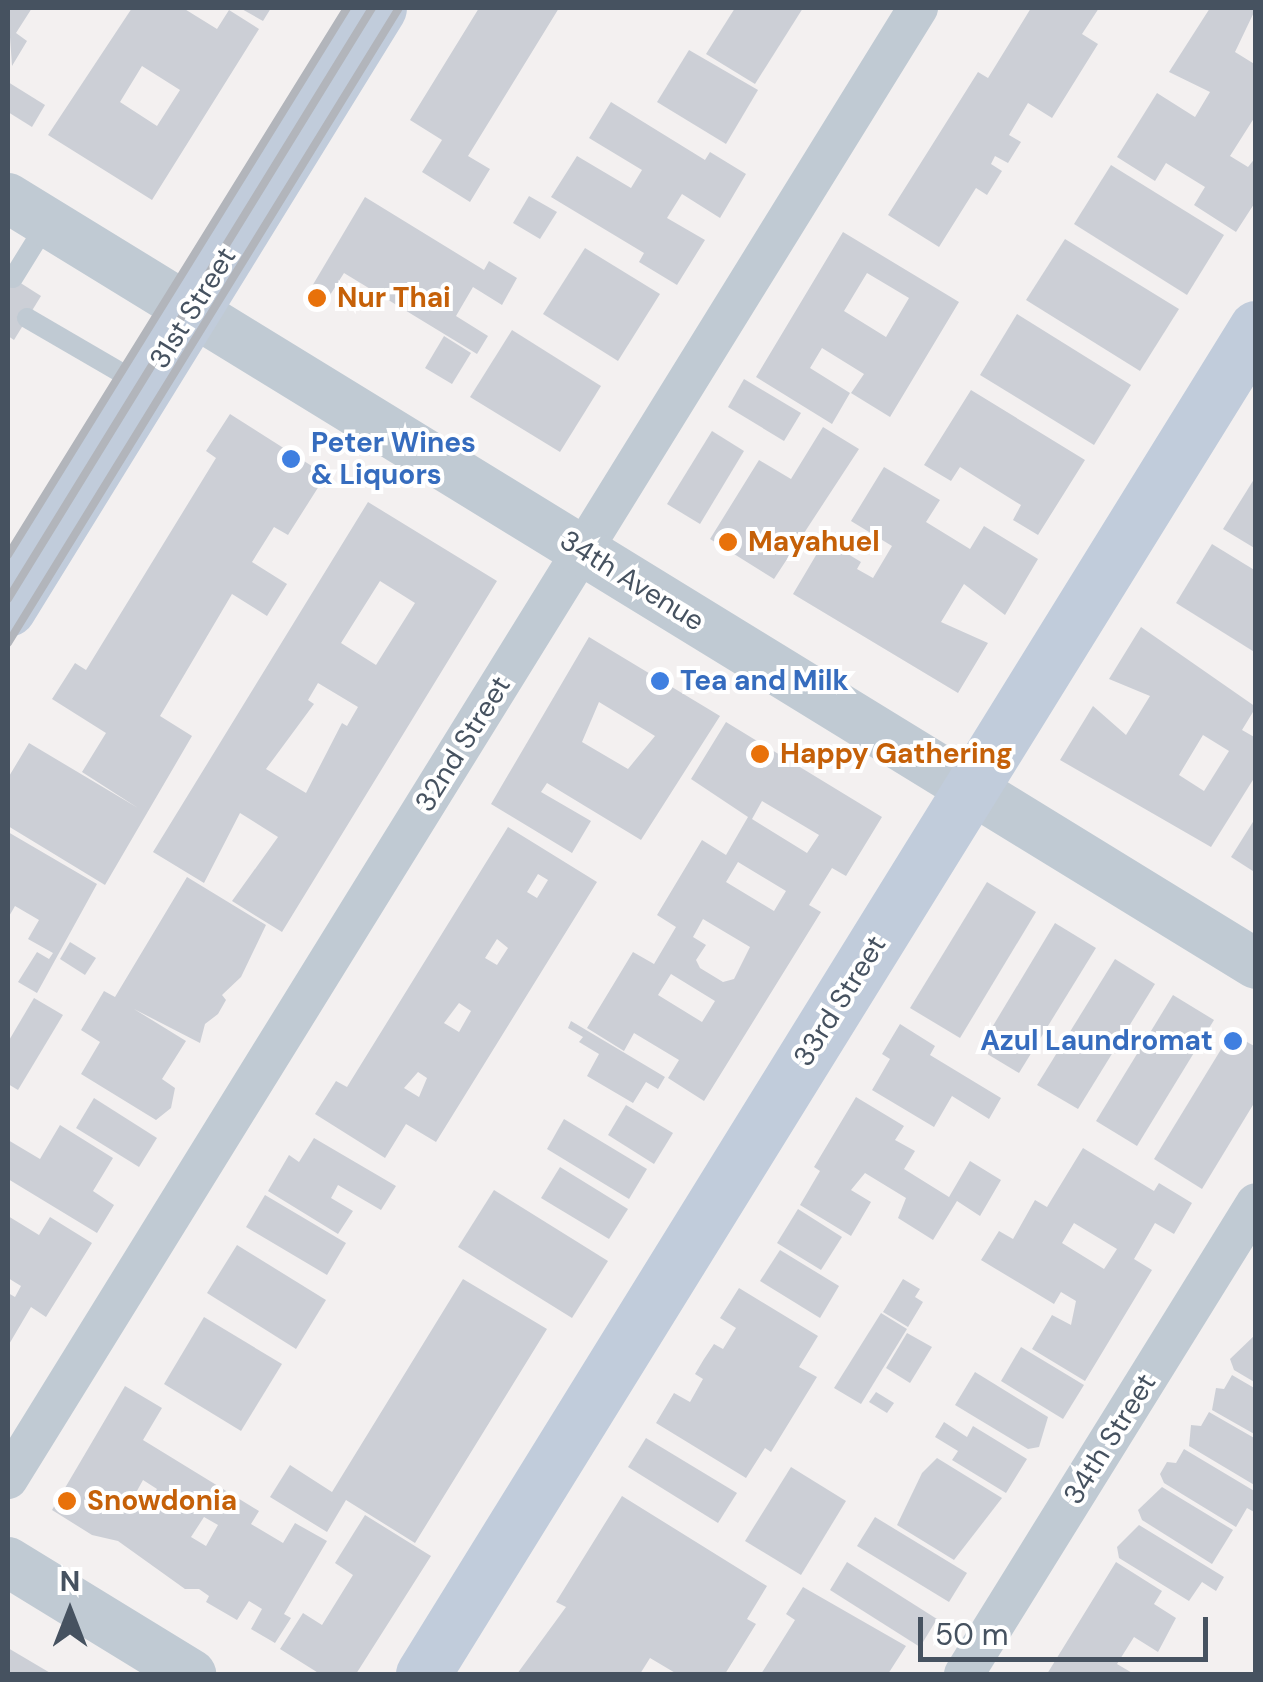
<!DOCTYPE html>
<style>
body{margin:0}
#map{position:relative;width:1263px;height:1682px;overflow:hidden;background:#f3f0f0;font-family:"DM Sans",sans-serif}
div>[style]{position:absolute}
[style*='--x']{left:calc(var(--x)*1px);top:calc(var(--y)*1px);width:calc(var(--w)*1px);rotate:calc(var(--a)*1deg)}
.building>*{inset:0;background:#cccfd6}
.service>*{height:20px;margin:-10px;padding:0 10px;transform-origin:10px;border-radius:10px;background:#c0cad3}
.minor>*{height:40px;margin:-20px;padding:0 20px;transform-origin:20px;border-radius:20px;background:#c0cad3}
.tertiary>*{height:50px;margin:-25px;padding:0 25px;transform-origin:25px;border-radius:25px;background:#c0cad3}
.secondary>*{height:55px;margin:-27.5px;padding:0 27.5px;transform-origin:27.5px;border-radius:27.5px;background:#c1ccdb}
.rail>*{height:8px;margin:-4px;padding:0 4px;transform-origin:4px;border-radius:4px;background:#b2b5bb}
.dots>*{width:28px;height:28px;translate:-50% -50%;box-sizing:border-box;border:5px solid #fff;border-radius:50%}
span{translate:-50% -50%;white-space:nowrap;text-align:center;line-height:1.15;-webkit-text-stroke:8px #fff;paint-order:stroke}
.food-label{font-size:28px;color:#c56008;font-weight:700}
.left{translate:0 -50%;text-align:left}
.street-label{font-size:28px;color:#465260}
.shop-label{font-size:28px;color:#366cbe;font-weight:700}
.right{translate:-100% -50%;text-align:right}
.frame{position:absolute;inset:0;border:10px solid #465260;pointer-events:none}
.north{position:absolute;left:20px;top:1562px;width:100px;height:100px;-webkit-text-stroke:8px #fff;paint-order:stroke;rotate:0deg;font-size:28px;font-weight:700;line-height:40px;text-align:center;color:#465260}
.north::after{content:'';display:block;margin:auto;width:35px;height:45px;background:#465260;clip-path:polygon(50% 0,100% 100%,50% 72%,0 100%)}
.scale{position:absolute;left:918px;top:1617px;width:290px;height:45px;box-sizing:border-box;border:5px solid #465260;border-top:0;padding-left:12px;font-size:30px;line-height:35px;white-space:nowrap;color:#465260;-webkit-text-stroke:8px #fff;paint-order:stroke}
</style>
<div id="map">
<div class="building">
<i style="clip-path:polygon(8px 8px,32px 8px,16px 33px,27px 41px,12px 66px)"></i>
<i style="clip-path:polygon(evenodd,132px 8px,183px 8px,217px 29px,229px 10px,259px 29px,152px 200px,48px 135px,132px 8px,142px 66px,180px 90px,157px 126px,120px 102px,142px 66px)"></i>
<i style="clip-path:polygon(240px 8px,271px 8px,263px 21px)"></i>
<i style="clip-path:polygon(479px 8px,559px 8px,468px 156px,490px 169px,470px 202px,422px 172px,442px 140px,410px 120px)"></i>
<i style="clip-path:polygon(735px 8px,803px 8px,755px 84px,706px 54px)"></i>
<i style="clip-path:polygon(1031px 8px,1099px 8px,1082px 34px,1098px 44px,1052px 118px,1028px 103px,1009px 135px,1021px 142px,1008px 163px,995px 156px,991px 164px,1002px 171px,987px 195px,976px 188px,939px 247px,888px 215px,978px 72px,988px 78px)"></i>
<i style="clip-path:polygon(1210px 8px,1256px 8px,1235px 52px,1256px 65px,1256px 115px,1230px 156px,1248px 167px,1256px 157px,1256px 201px,1236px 232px,1194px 205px,1205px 187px,1166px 163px,1155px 181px,1117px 157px,1157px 93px,1195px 117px,1210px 92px,1169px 72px)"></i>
<i style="clip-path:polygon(689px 50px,758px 90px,726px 144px,657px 102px)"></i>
<i style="clip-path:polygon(8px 82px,45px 105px,32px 127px,8px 112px)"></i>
<i style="clip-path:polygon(611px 102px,705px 160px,710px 152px,746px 174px,720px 218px,682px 194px,667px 218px,705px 240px,677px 285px,639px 262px,644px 253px,551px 197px,577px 156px,631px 188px,642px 170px,589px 138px)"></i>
<i style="clip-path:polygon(1111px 165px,1224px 235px,1187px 295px,1074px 224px)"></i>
<i style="clip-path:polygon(529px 196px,557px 212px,540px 239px,513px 223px)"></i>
<i style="clip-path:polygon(365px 197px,484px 270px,489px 261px,517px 278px,502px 305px,473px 287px,456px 316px,488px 336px,477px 354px,344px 273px,325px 303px,308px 293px)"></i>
<i style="clip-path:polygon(evenodd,843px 232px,959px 302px,890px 417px,851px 393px,864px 374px,822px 348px,810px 368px,850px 393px,832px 424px,756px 377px,843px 232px,867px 273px,909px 298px,886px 337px,844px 311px,867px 273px)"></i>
<i style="clip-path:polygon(1065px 239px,1179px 309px,1140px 371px,1026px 300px)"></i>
<i style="clip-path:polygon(585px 248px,660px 294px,618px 361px,543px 314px)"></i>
<i style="clip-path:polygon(8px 275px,41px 296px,14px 340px,8px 336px)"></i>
<i style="clip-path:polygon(1017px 314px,1131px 385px,1094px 445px,980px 375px)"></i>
<i style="clip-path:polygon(512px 330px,601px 386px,560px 452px,470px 397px)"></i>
<i style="clip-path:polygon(444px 336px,471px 353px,452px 384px,425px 368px)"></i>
<i style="clip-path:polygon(744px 379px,801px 413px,784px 441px,728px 407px)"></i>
<i style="clip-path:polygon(971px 390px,1085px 460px,1038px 535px,1013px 520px,1021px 505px,960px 467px,951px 481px,924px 465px)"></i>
<i style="clip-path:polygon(230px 414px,326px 475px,288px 535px,274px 527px,252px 562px,287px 584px,267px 616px,232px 594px,160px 716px,192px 736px,105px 885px,8px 826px,8px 778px,29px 743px,138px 808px,82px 772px,106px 733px,52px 699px,75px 663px,86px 670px,216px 458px,206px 451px)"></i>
<i style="clip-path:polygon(823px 427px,859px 449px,774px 579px,710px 539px,759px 460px,791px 479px)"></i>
<i style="clip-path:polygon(712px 431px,744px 451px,700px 524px,667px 504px)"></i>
<i style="clip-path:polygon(884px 467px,940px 500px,926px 522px,970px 549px,984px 526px,1038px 559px,1005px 615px,964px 584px,941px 622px,988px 643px,958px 693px,793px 594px,825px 540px,861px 562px,857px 569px,873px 578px,892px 546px,851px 521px)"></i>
<i style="clip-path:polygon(1256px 476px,1256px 549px,1223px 529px)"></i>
<i style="clip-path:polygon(evenodd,368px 502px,497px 581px,282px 932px,232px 901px,278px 837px,240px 813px,204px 883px,153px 852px,368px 502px,380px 581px,415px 603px,376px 665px,341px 643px,380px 581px,368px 502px,318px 683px,358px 707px,347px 726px,342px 723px,306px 793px,266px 769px,314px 704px,308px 700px,318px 683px)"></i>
<i style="clip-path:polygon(1212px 544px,1256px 571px,1256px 653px,1176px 603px)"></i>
<i style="clip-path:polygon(evenodd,1141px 627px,1256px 707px,1242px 730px,1256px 738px,1256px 775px,1211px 847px,1060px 760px,1093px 706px,1126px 735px,1150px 696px,1109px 679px,1141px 627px,1203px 735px,1229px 751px,1204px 791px,1179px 775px,1203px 735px)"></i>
<i style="clip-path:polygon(evenodd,589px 637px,720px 716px,641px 840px,547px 783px,541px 792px,591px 821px,572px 853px,491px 804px,589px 637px,599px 702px,655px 736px,628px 769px,582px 742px,599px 702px)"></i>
<i style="clip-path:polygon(evenodd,726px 722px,882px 817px,846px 876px,832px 868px,809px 905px,821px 912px,704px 1101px,668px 1078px,679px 1060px,634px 1033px,624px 1051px,587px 1028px,633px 952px,654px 964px,676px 927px,657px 915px,702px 840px,726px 855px,748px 817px,691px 779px,726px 722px,762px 801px,819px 835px,807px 853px,752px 819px,762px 801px,726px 722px,738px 862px,786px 891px,774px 911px,726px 882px,738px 862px,726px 722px,703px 919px,750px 947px,734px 979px,723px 982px,700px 968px,696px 960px,706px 945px,693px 937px,703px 919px,726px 722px,671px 974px,715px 1001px,702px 1022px,658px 995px,671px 974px)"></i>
<i style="clip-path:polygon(1256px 817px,1256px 873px,1231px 857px)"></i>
<i style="clip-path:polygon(evenodd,508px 827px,597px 882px,436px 1142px,406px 1124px,385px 1158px,315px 1114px,336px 1081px,347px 1087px,508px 827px,538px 874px,548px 880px,537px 898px,527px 892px,538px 874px,508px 827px,497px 939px,508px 948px,497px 965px,485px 958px,497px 939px,508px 827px,459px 1003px,471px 1011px,459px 1032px,444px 1023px,459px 1003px,508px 827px,418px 1072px,427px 1078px,419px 1097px,404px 1088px,418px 1072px)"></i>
<i style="clip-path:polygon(8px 832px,97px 884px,37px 993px,18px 982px,37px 952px,49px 959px,53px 953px,28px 939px,39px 920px,15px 906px,8px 918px)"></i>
<i style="clip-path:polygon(187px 877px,266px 925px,241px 977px,222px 995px,226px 1000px,218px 1014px,205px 1024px,200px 1043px,134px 1009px,186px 1041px,162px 1079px,175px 1088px,171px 1108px,156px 1120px,81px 1074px,100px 1042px,81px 1030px,104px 991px,115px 997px)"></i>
<i style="clip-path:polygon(987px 882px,1036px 912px,960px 1038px,910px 1008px)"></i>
<i style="clip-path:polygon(1055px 923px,1096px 948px,1019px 1073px,979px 1049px)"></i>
<i style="clip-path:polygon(70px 942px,96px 958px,85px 975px,60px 959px)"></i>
<i style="clip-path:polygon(1115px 959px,1155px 984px,1078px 1109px,1037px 1085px)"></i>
<i style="clip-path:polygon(1173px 995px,1214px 1020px,1137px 1146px,1096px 1121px)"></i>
<i style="clip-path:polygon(34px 998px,63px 1015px,18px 1090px,8px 1084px,8px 1042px)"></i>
<i style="clip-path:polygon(571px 1021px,665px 1077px,658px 1089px,646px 1082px,633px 1103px,587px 1076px,599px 1054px,579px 1042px,583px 1037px,568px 1028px)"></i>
<i style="clip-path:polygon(900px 1024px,935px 1046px,930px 1055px,1001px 1098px,989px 1119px,952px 1096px,934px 1127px,872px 1090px,890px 1059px,882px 1054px)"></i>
<i style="clip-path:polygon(1231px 1033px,1256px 1047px,1256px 1100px,1202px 1189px,1154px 1159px)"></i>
<i style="clip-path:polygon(856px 1097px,904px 1126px,895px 1140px,915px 1151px,904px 1169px,949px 1197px,970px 1161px,1001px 1180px,980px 1216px,957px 1201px,933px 1240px,898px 1218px,906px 1198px,865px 1173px,851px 1190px,871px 1202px,851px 1236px,800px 1205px,820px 1171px,814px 1167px)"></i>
<i style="clip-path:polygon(94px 1098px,157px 1138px,139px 1167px,76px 1128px)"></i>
<i style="clip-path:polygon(626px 1105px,673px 1133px,654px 1164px,608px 1135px)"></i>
<i style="clip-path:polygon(564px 1119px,647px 1169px,629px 1199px,547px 1149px)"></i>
<i style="clip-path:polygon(60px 1125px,113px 1158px,93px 1191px,114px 1205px,97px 1233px,8px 1179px,8px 1140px,40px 1159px)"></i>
<i style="clip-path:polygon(314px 1138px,396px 1186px,381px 1210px,338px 1185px,331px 1198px,353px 1211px,338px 1234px,268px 1191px,289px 1155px,299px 1162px)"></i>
<i style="clip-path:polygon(evenodd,1083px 1148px,1154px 1191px,1159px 1183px,1192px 1203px,1174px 1234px,1155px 1223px,1134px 1259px,1152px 1270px,1085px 1381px,1032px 1349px,1052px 1315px,1071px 1325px,1076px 1301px,1061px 1292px,1054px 1304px,981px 1260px,999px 1231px,1013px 1239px,1035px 1200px,1047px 1207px,1083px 1148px,1074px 1223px,1117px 1249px,1104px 1269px,1062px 1243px,1074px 1223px)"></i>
<i style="clip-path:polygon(560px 1167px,628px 1209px,609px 1239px,541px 1198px)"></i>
<i style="clip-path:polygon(494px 1190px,608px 1261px,572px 1318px,458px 1247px)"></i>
<i style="clip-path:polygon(265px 1195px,346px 1243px,327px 1275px,246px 1227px)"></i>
<i style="clip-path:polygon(798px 1209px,842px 1237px,821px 1270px,777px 1243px)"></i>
<i style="clip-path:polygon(8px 1216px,39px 1235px,50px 1217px,92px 1243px,46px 1317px,31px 1307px,8px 1346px,8px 1293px,15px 1297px,21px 1286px,8px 1278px)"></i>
<i style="clip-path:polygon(237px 1245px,326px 1300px,296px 1349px,207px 1293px)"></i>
<i style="clip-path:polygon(780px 1250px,839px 1286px,820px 1318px,760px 1281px)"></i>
<i style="clip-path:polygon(463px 1279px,547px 1329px,415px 1543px,346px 1500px,327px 1532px,270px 1497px,290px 1465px,332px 1492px)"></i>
<i style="clip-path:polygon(903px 1279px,920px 1289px,915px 1297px,923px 1302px,908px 1327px,883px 1312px)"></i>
<i style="clip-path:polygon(739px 1288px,818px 1336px,799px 1367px,817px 1377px,771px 1452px,765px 1448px,746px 1478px,656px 1423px,674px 1393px,690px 1402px,703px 1379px,695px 1374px,704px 1359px,714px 1344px,723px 1349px,736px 1328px,720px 1318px)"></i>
<i style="clip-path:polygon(881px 1313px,907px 1329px,861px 1404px,834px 1388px)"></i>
<i style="clip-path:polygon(204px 1317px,282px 1364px,241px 1431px,164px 1384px)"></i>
<i style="clip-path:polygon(907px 1333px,932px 1347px,910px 1383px,886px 1368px)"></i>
<i style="clip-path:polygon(1256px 1334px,1256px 1383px,1234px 1370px,1230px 1359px)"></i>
<i style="clip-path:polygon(1021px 1347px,1084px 1385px,1063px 1419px,1001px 1381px)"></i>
<i style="clip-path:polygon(975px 1372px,1048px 1417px,1039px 1447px,1028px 1449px,955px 1405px)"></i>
<i style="clip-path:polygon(1232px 1375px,1256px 1389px,1256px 1435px,1212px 1410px,1216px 1388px,1224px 1389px)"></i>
<i style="clip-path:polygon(evenodd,125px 1386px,162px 1408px,143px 1440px,259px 1511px,251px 1524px,283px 1543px,295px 1523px,327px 1541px,284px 1614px,291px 1618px,275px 1643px,251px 1629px,262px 1609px,249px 1601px,237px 1620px,206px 1602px,209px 1596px,199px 1589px,185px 1589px,118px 1541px,92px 1535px,52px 1510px,125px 1386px,143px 1480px,157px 1489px,146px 1507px,133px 1498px,143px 1480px,125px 1386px,204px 1517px,218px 1525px,206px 1546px,191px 1537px,204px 1517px)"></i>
<i style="clip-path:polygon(876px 1392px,894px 1403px,887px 1413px,869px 1402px)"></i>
<i style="clip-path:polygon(1209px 1412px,1256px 1439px,1256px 1486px,1189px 1446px,1191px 1425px,1201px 1426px)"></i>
<i style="clip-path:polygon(944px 1422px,967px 1437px,973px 1426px,1027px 1459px,1006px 1493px,952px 1460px,958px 1451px,935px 1437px)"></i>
<i style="clip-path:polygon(646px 1438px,737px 1493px,718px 1523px,628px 1467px)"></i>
<i style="clip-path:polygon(1184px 1449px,1256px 1492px,1256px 1513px,1247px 1508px,1236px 1527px,1164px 1483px,1160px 1474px,1167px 1462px,1176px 1463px)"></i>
<i style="clip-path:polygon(937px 1458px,1002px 1498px,954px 1560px,897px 1525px,922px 1473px)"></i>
<i style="clip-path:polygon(791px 1467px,846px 1501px,801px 1575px,745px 1541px)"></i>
<i style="clip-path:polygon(1162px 1487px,1233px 1530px,1212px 1564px,1142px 1520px,1138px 1510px)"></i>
<i style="clip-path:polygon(622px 1496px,767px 1586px,747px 1619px,756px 1624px,725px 1674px,677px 1674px,650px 1658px,640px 1674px,517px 1674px,566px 1607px,556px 1602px)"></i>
<i style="clip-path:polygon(365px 1515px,431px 1556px,356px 1674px,320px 1674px,280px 1649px,303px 1613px,322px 1625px,353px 1575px,335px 1563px)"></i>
<i style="clip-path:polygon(875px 1517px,967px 1573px,949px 1602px,857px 1546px)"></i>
<i style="clip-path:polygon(1139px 1525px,1224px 1577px,1216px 1591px,1202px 1582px,1189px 1601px,1119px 1558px,1117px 1547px)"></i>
<i style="clip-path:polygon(847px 1562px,937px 1619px,920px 1647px,830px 1590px)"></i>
<i style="clip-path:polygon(1116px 1562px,1162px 1591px,1154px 1604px,1176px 1618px,1158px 1652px,1134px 1637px,1117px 1664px,1134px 1674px,1047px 1674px)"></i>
<i style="clip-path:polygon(803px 1587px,906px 1646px,888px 1674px,761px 1674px,795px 1620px,786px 1614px)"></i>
<i style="clip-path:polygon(8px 1648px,52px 1674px,8px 1674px)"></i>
</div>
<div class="service">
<i style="--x:13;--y:278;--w:65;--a:-58.3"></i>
<i style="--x:27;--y:318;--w:133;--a:30.2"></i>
</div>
<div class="minor">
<i style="--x:8;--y:1479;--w:1730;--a:-58.26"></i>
<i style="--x:964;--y:1674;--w:554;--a:-58.2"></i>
</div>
<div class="tertiary">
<i style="--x:8;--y:198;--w:1464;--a:31.54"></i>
<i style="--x:8;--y:1562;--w:215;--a:31.5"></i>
</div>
<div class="secondary">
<i style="--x:8;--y:609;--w:706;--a:-58.31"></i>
<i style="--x:423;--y:1674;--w:1583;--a:-58.25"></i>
</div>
<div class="rail">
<i style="--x:8;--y:555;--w:644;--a:-58.21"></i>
<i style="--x:8;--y:599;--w:694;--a:-58.37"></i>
<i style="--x:8;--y:643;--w:746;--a:-58.38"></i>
</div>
<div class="dots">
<i style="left:317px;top:298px;background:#e8710a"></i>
<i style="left:291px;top:459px;background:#3f7fe0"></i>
<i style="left:728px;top:542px;background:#e8710a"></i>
<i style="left:660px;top:681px;background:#3f7fe0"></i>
<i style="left:760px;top:754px;background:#e8710a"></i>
<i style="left:1233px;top:1041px;background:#3f7fe0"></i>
<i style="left:67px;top:1501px;background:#e8710a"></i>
</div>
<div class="food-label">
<span class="left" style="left:337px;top:298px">Nur Thai</span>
<span class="left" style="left:748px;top:542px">Mayahuel</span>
<span class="left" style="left:780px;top:754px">Happy Gathering</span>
<span class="left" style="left:87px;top:1501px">Snowdonia</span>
</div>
<div class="street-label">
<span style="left:193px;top:308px;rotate:-58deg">31st Street</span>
<span style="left:632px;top:581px;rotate:32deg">34th Avenue</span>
<span style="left:463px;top:744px;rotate:-58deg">32nd Street</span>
<span style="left:840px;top:1001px;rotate:-58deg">33rd Street</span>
<span style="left:1110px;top:1439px;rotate:-58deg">34th Street</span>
</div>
<div class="shop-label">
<span class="left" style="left:311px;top:459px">Peter Wines<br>&amp; Liquors</span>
<span class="left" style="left:680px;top:681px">Tea and Milk</span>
<span class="right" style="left:1213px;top:1041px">Azul Laundromat</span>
</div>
<div class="frame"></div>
<div class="north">N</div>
<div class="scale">50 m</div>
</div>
